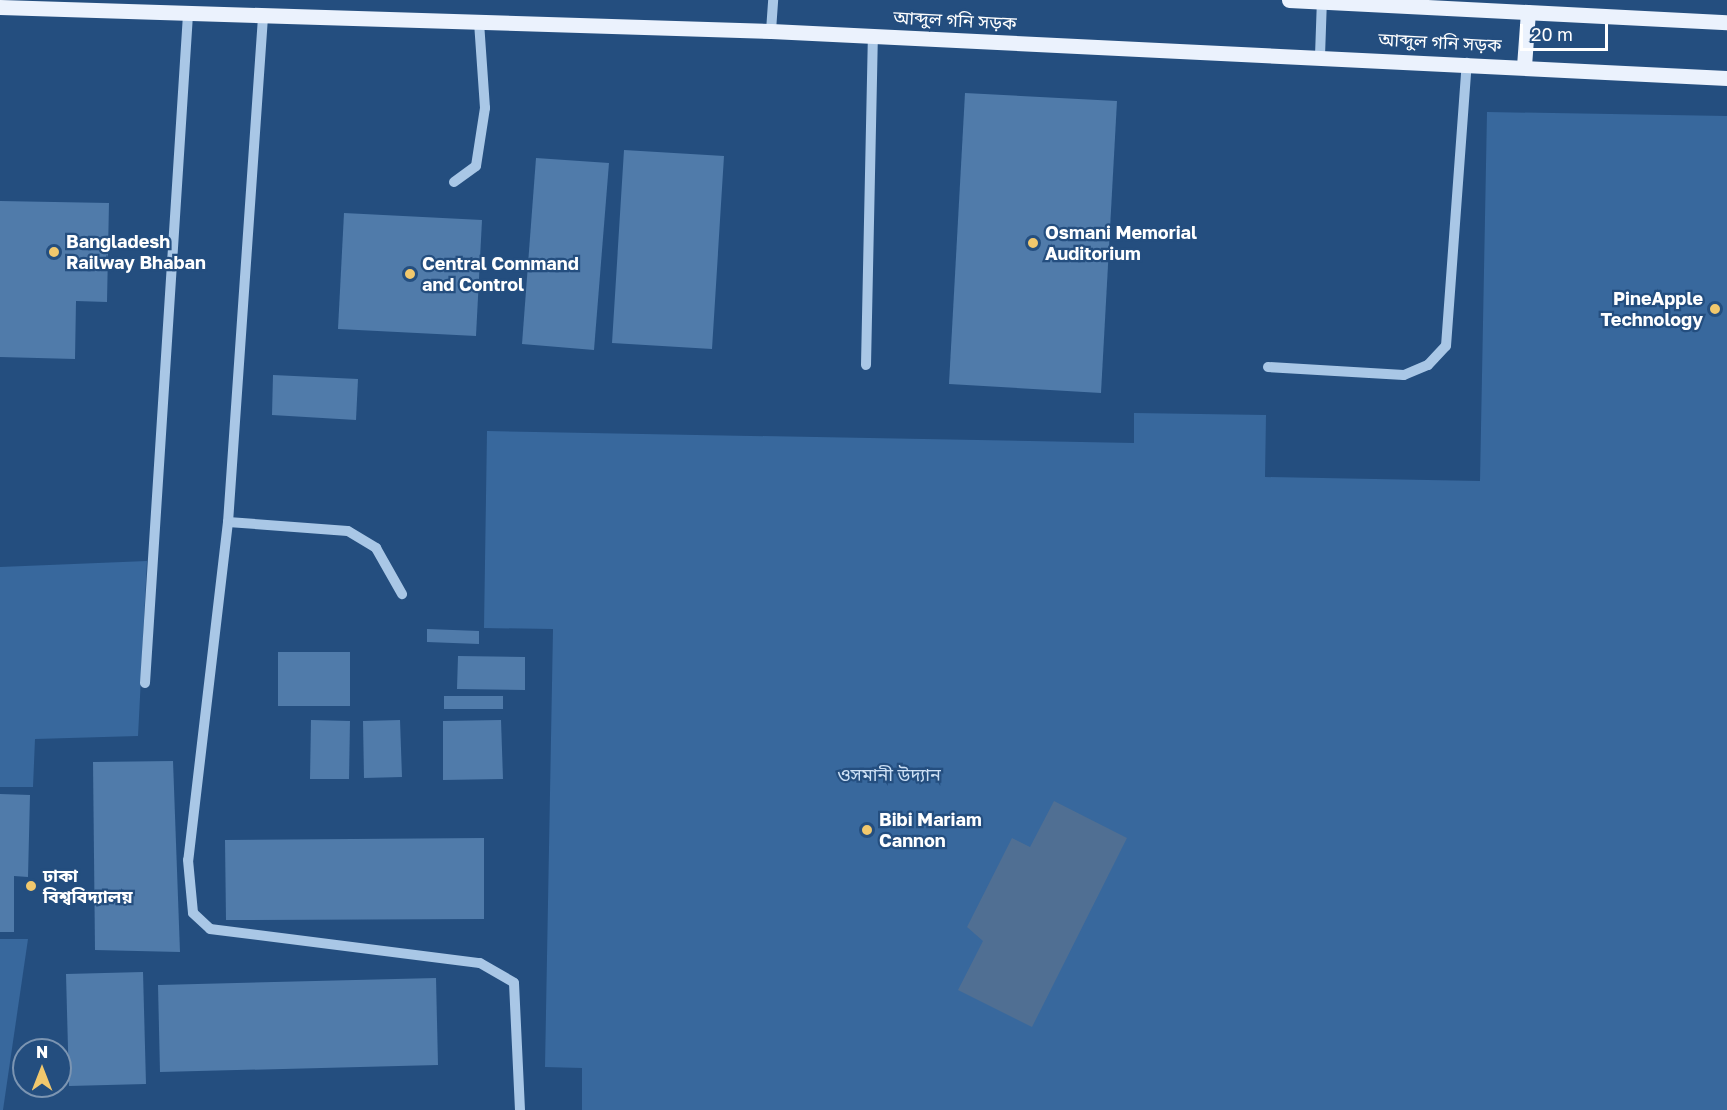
<!DOCTYPE html>
<meta charset="utf-8">
<style>
body{margin:0}
#map{position:relative;width:1727px;height:1110px;overflow:hidden;background:#244e7f;font-family:"Golos Text","Noto Sans Bengali",sans-serif}
div>[style]{position:absolute}
[style*='--x']{left:calc(var(--x)*1px);top:calc(var(--y)*1px);width:calc(var(--w)*1px);rotate:calc(var(--a)*1deg)}
.green>*{inset:0;background:#38689d}
.water>*{inset:0;background:#506f93}
.building>*{inset:0;background:#507baa}
.minor>*{height:10px;margin:-5px;padding:0 5px;transform-origin:5px;border-radius:5px;background:#a9c7e6}
.major>*{height:15px;margin:-7.5px;padding:0 7.5px;transform-origin:7.5px;border-radius:7.5px;background:#ebf2fd}
.dots>*{width:16px;height:16px;translate:-50% -50%;box-sizing:border-box;border:3px solid #244e7f;border-radius:50%}
span{translate:-50% -50%;white-space:nowrap;text-align:center;line-height:1.15;-webkit-text-stroke:4.5px #244e7f;paint-order:stroke}
.street-label{font-size:18px;color:#fff}
.poi-label{font-size:18px;color:#fff;font-weight:700}
.left{translate:0 -50%;text-align:left}
.right{translate:-100% -50%;text-align:right}
.park-label{font-size:18px;color:#cde0f5}
.north{position:absolute;left:12px;top:1038px;width:60px;height:60px;box-sizing:border-box;background:#244e7f;border:2px solid #7c95b2;border-radius:50%;rotate:0deg;font-size:16px;font-weight:700;line-height:24px;text-align:center;color:#fff}
.north::after{content:'';display:block;margin:auto;width:21px;height:27px;background:#f1c86d;clip-path:polygon(50% 0,100% 100%,50% 72%,0 100%)}
.scale{position:absolute;left:1520px;top:24px;width:88px;height:27px;box-sizing:border-box;border:3px solid #fff;border-top:0;padding-left:8px;font-size:18px;line-height:21px;white-space:nowrap;color:#fff;-webkit-text-stroke:4px #244e7f;paint-order:stroke}
</style>
<div id="map">
<div class="green">
<i style="clip-path:polygon(1487px 112px,1727px 116px,1727px 1110px,582px 1110px,582px 1068px,545px 1067px,553px 629px,484px 628px,487px 431px,1134px 443px,1134px 413px,1266px 415px,1265px 477px,1480px 481px)"></i>
<i style="clip-path:polygon(147px 561px,138px 736px,35px 739px,33px 787px,0 787px,0 567px)"></i>
<i style="clip-path:polygon(0 939px,28px 939px,3px 1110px,0 1110px)"></i>
</div>
<div class="water">
<i style="clip-path:polygon(1054px 801px,1127px 838px,1032px 1027px,958px 990px,983px 941px,967px 927px,1012px 838px,1030px 847px)"></i>
</div>
<div class="building">
<i style="clip-path:polygon(965px 93px,1117px 101px,1101px 393px,949px 384px)"></i>
<i style="clip-path:polygon(624px 150px,724px 156px,712px 349px,612px 343px)"></i>
<i style="clip-path:polygon(536px 158px,609px 163px,594px 350px,522px 344px)"></i>
<i style="clip-path:polygon(0 201px,109px 203px,107px 302px,76px 301px,75px 359px,0 357px)"></i>
<i style="clip-path:polygon(344px 213px,482px 220px,476px 336px,338px 329px)"></i>
<i style="clip-path:polygon(273px 375px,358px 379px,356px 420px,272px 415px)"></i>
<i style="clip-path:polygon(427px 629px,479px 631px,479px 644px,427px 642px)"></i>
<i style="clip-path:polygon(278px 652px,350px 652px,350px 706px,278px 706px)"></i>
<i style="clip-path:polygon(458px 656px,525px 657px,525px 690px,457px 689px)"></i>
<i style="clip-path:polygon(444px 696px,503px 696px,503px 709px,444px 709px)"></i>
<i style="clip-path:polygon(311px 720px,350px 721px,349px 779px,310px 779px)"></i>
<i style="clip-path:polygon(400px 720px,402px 777px,364px 778px,363px 721px)"></i>
<i style="clip-path:polygon(501px 720px,503px 779px,443px 780px,443px 721px)"></i>
<i style="clip-path:polygon(173px 761px,180px 952px,95px 950px,93px 762px)"></i>
<i style="clip-path:polygon(0 794px,30px 795px,28px 877px,14px 876px,14px 932px,0 932px)"></i>
<i style="clip-path:polygon(484px 838px,484px 919px,226px 920px,225px 840px)"></i>
<i style="clip-path:polygon(143px 972px,146px 1084px,69px 1086px,66px 974px)"></i>
<i style="clip-path:polygon(436px 978px,438px 1065px,160px 1072px,158px 985px)"></i>
</div>
<div class="minor">
<i style="--x:263;--y:17;--w:506;--a:93.96"></i>
<i style="--x:228;--y:522;--w:340;--a:96.7"></i>
<i style="--x:188;--y:860;--w:53;--a:84.6"></i>
<i style="--x:193;--y:913;--w:23;--a:43"></i>
<i style="--x:210;--y:929;--w:272;--a:7.2"></i>
<i style="--x:480;--y:963;--w:39;--a:30"></i>
<i style="--x:514;--y:983;--w:127;--a:87.3"></i>
<i style="--x:771;--y:31;--w:31;--a:-86"></i>
<i style="--x:1320;--y:56;--w:56;--a:-88"></i>
<i style="--x:454;--y:182;--w:27;--a:-36"></i>
<i style="--x:476;--y:166;--w:59;--a:-81.2"></i>
<i style="--x:485;--y:108;--w:85;--a:-94"></i>
<i style="--x:866;--y:365;--w:330;--a:-88.8"></i>
<i style="--x:1268;--y:367;--w:136;--a:3.4"></i>
<i style="--x:1404;--y:375;--w:26;--a:-23"></i>
<i style="--x:1428;--y:365;--w:26;--a:-47"></i>
<i style="--x:1446;--y:346;--w:284;--a:-85.8"></i>
<i style="--x:228;--y:522;--w:120;--a:4.3"></i>
<i style="--x:348;--y:531;--w:33;--a:31"></i>
<i style="--x:376;--y:548;--w:53;--a:60.5"></i>
<i style="--x:145;--y:683;--w:669;--a:-86.32"></i>
</div>
<div class="major">
<i style="--x:1289;--y:0;--w:439;--a:2.9"></i>
<i style="--x:0;--y:7;--w:771;--a:1.78"></i>
<i style="--x:771;--y:31;--w:957;--a:2.81"></i>
<i style="--x:1524;--y:66;--w:54;--a:-85.8"></i>
</div>
<div class="dots">
<i style="left:1033px;top:243px;background:#f1c86d"></i>
<i style="left:54px;top:252px;background:#f1c86d"></i>
<i style="left:410px;top:274px;background:#f1c86d"></i>
<i style="left:1715px;top:309px;background:#f1c86d"></i>
<i style="left:867px;top:830px;background:#f1c86d"></i>
<i style="left:31px;top:886px;background:#f1c86d"></i>
</div>
<div class="street-label">
<span style="left:955px;top:20px;rotate:3deg">আব্দুল গনি সড়ক</span>
<span style="left:1440px;top:42px;rotate:3deg">আব্দুল গনি সড়ক</span>
</div>
<div class="poi-label">
<span class="left" style="left:1045px;top:243px">Osmani Memorial<br>Auditorium</span>
<span class="left" style="left:66px;top:252px">Bangladesh<br>Railway Bhaban</span>
<span class="left" style="left:422px;top:274px">Central Command<br>and Control</span>
<span class="right" style="left:1703px;top:309px">PineApple<br>Technology</span>
<span class="left" style="left:879px;top:830px">Bibi Mariam<br>Cannon</span>
<span class="left" style="left:43px;top:886px">ঢাকা<br>বিশ্ববিদ্যালয়</span>
</div>
<div class="park-label">
<span style="left:889px;top:774px">ওসমানী উদ্যান</span>
</div>
<div class="north">N</div>
<div class="scale">20 m</div>
</div>
